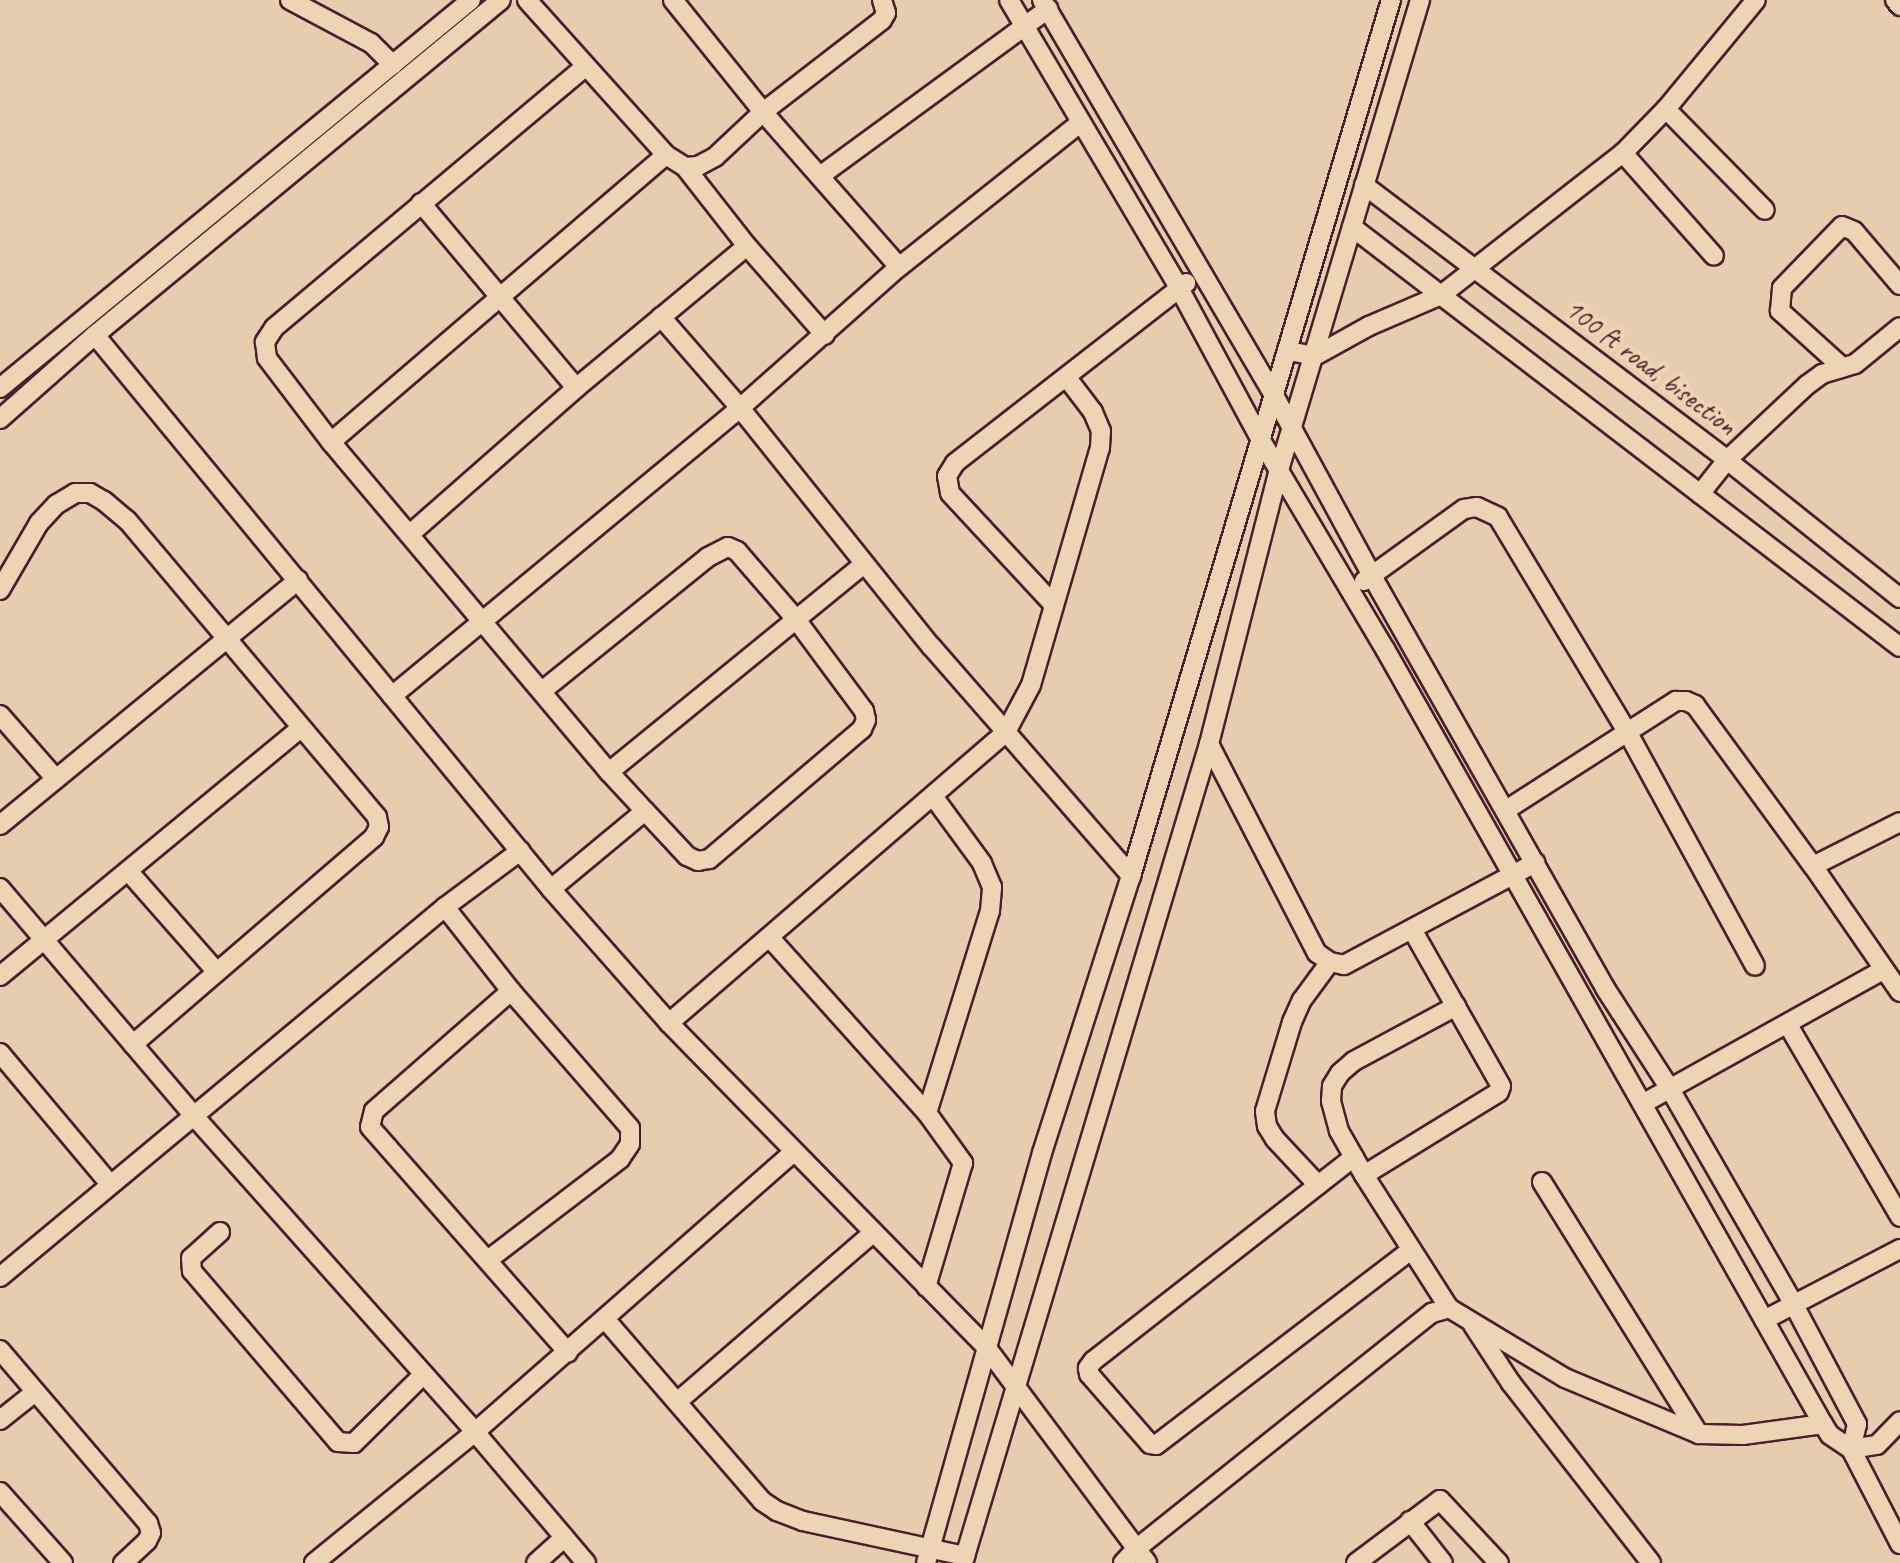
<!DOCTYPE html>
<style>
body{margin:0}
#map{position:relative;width:1900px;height:1563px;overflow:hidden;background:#e5ceaf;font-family:Caveat,sans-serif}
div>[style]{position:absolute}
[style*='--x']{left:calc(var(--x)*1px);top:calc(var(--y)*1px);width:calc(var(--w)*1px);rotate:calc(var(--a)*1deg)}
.roads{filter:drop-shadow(2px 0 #4a1f2b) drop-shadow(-2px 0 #4a1f2b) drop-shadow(0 2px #4a1f2b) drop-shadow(0 -2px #4a1f2b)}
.minor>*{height:18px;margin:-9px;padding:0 9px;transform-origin:9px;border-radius:9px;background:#ebd5b4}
span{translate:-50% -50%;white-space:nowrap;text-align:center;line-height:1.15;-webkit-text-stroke:8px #ebd5b4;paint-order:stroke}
.street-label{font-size:28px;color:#4a1f2b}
</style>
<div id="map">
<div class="roads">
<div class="minor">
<i style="--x:290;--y:0;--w:92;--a:28"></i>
<i style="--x:371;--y:43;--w:31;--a:45"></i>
<i style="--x:527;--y:0;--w:208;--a:48.1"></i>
<i style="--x:673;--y:0;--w:144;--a:51.2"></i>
<i style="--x:763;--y:112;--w:206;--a:48.7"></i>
<i style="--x:1009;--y:0;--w:334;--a:59.4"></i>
<i style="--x:1179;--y:288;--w:175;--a:61.7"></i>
<i style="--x:1262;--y:442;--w:241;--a:59.3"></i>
<i style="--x:1385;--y:649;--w:890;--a:60.53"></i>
<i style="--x:1823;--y:1424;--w:13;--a:58"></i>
<i style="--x:1830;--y:1435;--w:25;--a:34"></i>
<i style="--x:1851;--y:1449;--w:107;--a:62.7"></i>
<i style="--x:1042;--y:0;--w:460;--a:59.6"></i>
<i style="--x:1275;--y:397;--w:204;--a:61.5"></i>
<i style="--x:1372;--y:576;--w:473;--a:60.5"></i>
<i style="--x:1605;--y:988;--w:120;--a:57.2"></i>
<i style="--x:1670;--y:1089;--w:249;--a:60.1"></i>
<i style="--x:1794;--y:1305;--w:135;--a:62.1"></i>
<i style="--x:1857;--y:1424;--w:26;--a:103"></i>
<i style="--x:1895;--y:0;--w:8;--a:50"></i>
<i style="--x:586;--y:66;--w:407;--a:140"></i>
<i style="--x:274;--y:328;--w:17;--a:123"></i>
<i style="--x:265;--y:342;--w:16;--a:83"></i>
<i style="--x:267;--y:358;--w:106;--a:52.7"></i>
<i style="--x:331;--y:442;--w:431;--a:49.9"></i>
<i style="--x:1666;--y:109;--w:141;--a:45.6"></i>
<i style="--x:1623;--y:153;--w:137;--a:48.5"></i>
<i style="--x:685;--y:167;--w:100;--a:51.9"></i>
<i style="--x:747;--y:246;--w:118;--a:48.8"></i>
<i style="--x:820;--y:176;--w:283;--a:-36.2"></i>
<i style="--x:1364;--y:185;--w:455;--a:37.1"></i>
<i style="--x:1727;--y:460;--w:221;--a:38.6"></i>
<i style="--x:421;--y:203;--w:241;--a:50"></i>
<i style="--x:1352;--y:227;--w:690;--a:37.47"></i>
<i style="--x:661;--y:317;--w:121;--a:49"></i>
<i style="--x:740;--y:408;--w:305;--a:51.3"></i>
<i style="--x:931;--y:646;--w:114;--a:48.9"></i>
<i style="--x:1006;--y:732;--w:53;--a:-62"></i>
<i style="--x:1031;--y:685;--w:247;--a:-73.8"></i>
<i style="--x:1100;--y:448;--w:17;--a:-87"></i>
<i style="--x:1101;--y:431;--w:21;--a:-113"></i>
<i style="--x:1093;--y:412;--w:43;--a:-127.4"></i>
<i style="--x:95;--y:335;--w:718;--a:50.54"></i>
<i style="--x:551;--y:889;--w:179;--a:48.6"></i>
<i style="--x:669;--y:1023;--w:455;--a:45.6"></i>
<i style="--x:987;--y:1348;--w:268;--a:53.3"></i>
<i style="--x:1289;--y:351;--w:26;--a:11"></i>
<i style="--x:1315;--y:356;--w:62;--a:-29.1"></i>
<i style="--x:1369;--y:326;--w:78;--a:-23.3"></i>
<i style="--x:1441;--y:295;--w:231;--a:-38"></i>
<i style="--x:1623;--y:153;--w:62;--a:-45.7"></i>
<i style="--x:1666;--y:109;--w:141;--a:-50.5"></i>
<i style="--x:1842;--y:367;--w:84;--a:-137.9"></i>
<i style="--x:1780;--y:311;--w:23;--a:-85"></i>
<i style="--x:1782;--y:288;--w:86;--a:-45.9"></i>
<i style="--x:1842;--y:226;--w:13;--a:23"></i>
<i style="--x:1854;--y:231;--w:71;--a:49.6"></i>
<i style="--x:0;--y:388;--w:610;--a:-39.48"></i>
<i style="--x:0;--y:419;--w:127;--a:-41.5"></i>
<i style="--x:95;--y:335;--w:526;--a:-39.53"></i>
<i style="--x:331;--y:442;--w:441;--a:-40.6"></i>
<i style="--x:666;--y:155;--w:22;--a:32"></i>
<i style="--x:685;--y:167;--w:13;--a:-4"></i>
<i style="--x:698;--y:166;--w:19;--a:-28"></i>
<i style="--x:715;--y:157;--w:66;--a:-43.2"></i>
<i style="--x:763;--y:112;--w:150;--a:-37.7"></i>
<i style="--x:882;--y:20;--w:8;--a:-60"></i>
<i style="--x:886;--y:13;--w:14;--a:-107"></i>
<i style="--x:1700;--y:494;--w:43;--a:-51.5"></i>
<i style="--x:1727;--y:460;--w:110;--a:-43.2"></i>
<i style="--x:1807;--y:385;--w:19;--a:-36"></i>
<i style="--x:1822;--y:374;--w:34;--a:-17"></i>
<i style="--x:1855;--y:364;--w:58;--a:-39.4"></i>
<i style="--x:410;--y:534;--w:221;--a:-41.3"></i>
<i style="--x:576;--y:388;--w:222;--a:-39.7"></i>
<i style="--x:1364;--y:581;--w:123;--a:-35.8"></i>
<i style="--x:1464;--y:509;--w:13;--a:-9"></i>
<i style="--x:1477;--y:507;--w:23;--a:25"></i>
<i style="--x:1498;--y:517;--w:252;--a:59"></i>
<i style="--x:1628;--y:733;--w:265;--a:61.4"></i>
<i style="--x:0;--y:590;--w:78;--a:-59.8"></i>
<i style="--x:39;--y:523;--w:26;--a:-47"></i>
<i style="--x:57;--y:504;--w:21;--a:-31"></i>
<i style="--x:75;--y:493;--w:15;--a:0"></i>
<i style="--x:90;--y:493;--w:16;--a:30"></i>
<i style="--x:104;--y:501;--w:30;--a:40"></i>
<i style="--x:127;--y:520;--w:388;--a:49.9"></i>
<i style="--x:377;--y:817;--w:10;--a:79"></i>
<i style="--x:379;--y:827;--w:11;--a:117"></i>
<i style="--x:374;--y:837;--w:318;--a:139.3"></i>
<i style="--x:1053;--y:604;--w:151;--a:-132.9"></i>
<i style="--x:950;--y:493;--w:17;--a:-100"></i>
<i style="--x:947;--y:476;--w:15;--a:-58"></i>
<i style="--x:955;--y:463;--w:293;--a:-37.9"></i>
<i style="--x:542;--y:691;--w:213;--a:-38.9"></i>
<i style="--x:708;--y:557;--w:22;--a:-27"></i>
<i style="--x:728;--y:547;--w:10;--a:24"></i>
<i style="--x:737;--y:551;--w:89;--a:49.1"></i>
<i style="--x:795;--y:618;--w:116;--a:53.4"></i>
<i style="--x:864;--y:711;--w:9;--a:77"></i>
<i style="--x:866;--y:720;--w:10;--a:114"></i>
<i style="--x:862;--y:729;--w:201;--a:139.6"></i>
<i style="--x:709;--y:859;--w:11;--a:170"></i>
<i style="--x:698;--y:861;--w:12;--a:-156"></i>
<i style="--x:687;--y:856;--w:62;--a:-133"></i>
<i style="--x:392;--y:696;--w:452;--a:-39.6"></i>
<i style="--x:740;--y:408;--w:213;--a:-41.6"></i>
<i style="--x:899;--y:267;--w:230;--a:-38.5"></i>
<i style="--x:0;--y:715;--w:85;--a:48.8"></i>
<i style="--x:1209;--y:744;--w:235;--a:62.7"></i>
<i style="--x:1317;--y:953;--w:16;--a:35"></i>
<i style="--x:1330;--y:962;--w:14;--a:12"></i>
<i style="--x:1344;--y:965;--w:217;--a:-28.1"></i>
<i style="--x:1506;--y:810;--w:202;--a:-32.7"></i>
<i style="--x:1676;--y:701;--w:10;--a:0"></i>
<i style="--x:1686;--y:701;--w:10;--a:24"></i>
<i style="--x:1695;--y:705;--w:200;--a:53.8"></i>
<i style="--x:1813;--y:866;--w:153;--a:55.4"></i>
<i style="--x:0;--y:825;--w:386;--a:-39.4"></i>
<i style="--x:1813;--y:866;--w:97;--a:-26.8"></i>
<i style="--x:129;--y:872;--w:133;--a:48.7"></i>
<i style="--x:0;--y:888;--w:298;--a:49.6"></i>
<i style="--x:193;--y:1115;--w:424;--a:48.3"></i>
<i style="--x:475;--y:1432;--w:172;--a:49.7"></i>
<i style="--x:551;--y:889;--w:122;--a:-39.7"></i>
<i style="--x:645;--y:811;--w:53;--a:-132.7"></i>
<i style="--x:609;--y:772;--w:329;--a:-39.2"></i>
<i style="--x:445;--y:907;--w:107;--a:51.8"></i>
<i style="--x:511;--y:991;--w:181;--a:49"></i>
<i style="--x:630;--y:1128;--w:16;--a:90"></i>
<i style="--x:630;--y:1144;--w:18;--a:124"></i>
<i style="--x:620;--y:1159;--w:165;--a:142.6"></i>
<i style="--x:770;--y:938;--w:235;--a:48.1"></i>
<i style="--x:927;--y:1113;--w:62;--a:54.2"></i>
<i style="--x:963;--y:1163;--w:129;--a:106.6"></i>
<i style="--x:0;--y:976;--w:390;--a:-39.5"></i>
<i style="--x:511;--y:991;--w:182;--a:138.8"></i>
<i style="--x:374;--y:1111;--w:16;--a:104"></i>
<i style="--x:370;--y:1127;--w:300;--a:48.7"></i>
<i style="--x:669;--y:1023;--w:445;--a:-40.8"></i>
<i style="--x:1006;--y:732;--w:191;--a:49"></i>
<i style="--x:1788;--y:1025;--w:222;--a:59.7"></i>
<i style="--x:0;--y:1053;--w:171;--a:50"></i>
<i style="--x:1644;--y:1103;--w:274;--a:-29.1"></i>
<i style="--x:927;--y:1113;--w:212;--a:-72.7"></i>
<i style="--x:990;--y:911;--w:24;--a:-85"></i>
<i style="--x:992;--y:887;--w:26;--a:-113"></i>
<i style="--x:982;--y:863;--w:83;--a:-126.2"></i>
<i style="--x:1354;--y:1157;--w:331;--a:142"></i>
<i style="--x:1093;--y:1361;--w:9;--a:126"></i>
<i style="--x:1088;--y:1368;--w:6;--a:81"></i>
<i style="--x:1089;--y:1374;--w:93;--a:48.9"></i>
<i style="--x:1150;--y:1444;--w:6;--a:9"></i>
<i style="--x:1156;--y:1445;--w:320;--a:-37.4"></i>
<i style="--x:1364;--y:1175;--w:158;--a:-31.6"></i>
<i style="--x:1499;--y:1092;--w:6;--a:-72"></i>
<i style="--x:1501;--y:1086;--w:178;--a:-119.6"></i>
<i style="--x:1542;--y:1182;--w:297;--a:58.1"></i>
<i style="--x:1318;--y:1185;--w:63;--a:-133.1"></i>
<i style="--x:1275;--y:1139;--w:15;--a:-122"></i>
<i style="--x:1267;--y:1126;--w:15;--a:-98"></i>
<i style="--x:1265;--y:1111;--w:93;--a:-73.1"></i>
<i style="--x:1292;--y:1022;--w:24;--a:-66"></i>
<i style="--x:1302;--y:1000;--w:47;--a:-53.6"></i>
<i style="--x:220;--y:1232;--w:39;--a:138"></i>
<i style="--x:191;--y:1258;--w:13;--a:86"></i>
<i style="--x:192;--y:1271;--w:225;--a:49.5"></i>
<i style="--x:338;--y:1442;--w:16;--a:4"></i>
<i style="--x:354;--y:1443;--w:98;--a:-44.6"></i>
<i style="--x:0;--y:1277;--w:579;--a:-39.74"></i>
<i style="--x:445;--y:907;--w:94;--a:-36.7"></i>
<i style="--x:1449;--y:1308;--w:158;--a:-122.6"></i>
<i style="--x:1364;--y:1175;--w:51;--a:-119.6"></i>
<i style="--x:1339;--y:1131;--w:31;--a:-105"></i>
<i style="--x:1331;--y:1101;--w:15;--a:-86"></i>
<i style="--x:1332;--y:1086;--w:15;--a:-58"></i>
<i style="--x:1340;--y:1073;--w:18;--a:-41"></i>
<i style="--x:1354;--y:1061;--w:116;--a:-28.3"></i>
<i style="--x:605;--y:1319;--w:240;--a:49.2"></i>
<i style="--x:762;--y:1501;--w:18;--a:34"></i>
<i style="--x:777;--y:1511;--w:28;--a:21"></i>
<i style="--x:803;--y:1521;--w:166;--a:12.2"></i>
<i style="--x:1764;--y:1320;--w:153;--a:-27.6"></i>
<i style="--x:1473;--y:1325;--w:69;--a:56.8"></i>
<i style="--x:1511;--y:1383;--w:228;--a:52.1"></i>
<i style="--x:0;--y:1350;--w:228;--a:49.5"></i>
<i style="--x:148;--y:1523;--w:10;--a:73"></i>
<i style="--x:151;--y:1533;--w:9;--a:117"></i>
<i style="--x:147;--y:1541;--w:33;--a:137"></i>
<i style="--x:677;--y:1402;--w:259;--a:-40.8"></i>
<i style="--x:0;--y:1420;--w:43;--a:-38.5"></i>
<i style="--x:1851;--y:1449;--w:26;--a:-9"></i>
<i style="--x:1877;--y:1445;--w:33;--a:-46"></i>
<i style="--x:0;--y:1492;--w:95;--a:48.4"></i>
<i style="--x:1410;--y:1521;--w:53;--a:51.8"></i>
<i style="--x:314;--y:1563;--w:208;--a:-39.1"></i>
<i style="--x:475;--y:1432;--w:423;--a:-41.3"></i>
<i style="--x:536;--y:1563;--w:38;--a:-42"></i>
<i style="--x:926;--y:1563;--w:426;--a:-74.2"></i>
<i style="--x:1042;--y:1153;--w:291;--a:-72.2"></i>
<i style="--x:1131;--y:876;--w:914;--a:-73.47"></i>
<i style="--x:963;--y:1563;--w:855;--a:-73.28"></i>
<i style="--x:1209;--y:744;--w:283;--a:-75.7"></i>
<i style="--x:1279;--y:470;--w:491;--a:-73.3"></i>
<i style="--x:1123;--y:1563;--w:19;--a:-47"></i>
<i style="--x:1136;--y:1549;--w:379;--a:-38.6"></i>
<i style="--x:1432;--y:1313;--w:18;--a:-16"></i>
<i style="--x:1449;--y:1308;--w:135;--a:31.1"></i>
<i style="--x:1565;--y:1378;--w:145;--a:22.7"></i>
<i style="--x:1699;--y:1434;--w:44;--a:1.3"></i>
<i style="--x:1743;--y:1435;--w:81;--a:-7.8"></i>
<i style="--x:1356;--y:1563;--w:105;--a:-36.9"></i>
<i style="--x:1440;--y:1500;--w:86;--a:46.9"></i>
</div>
</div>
<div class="street-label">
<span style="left:1651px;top:367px;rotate:37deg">100 ft road, bisection</span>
</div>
</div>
